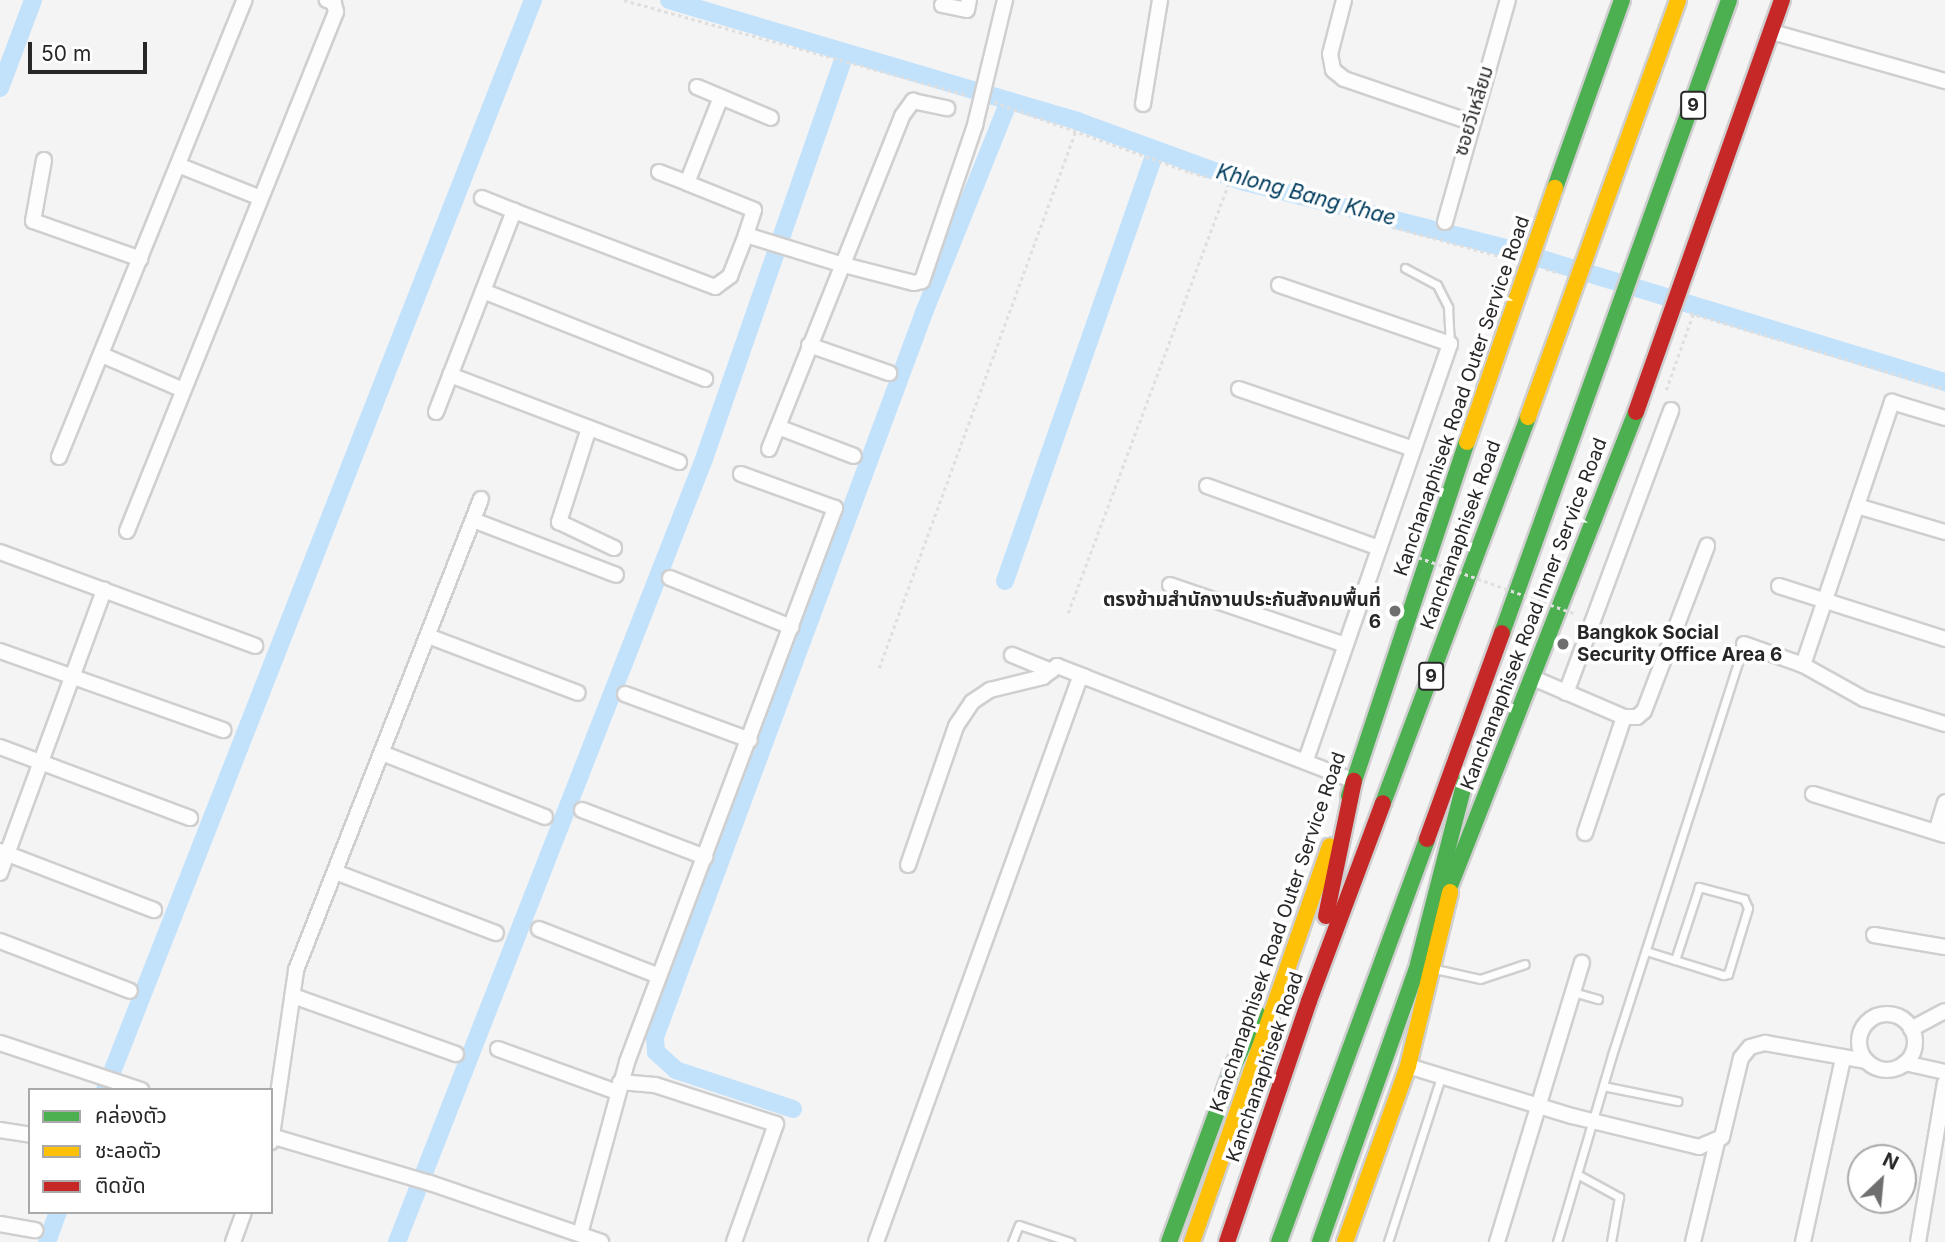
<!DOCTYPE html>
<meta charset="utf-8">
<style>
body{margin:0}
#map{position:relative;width:1945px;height:1242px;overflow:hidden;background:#f5f4f5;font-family:Inter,"Noto Sans Thai",sans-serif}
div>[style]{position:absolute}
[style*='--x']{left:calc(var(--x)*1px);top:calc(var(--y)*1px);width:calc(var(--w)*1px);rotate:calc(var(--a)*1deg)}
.canal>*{height:18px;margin:-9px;padding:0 9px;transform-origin:9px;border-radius:9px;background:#c2e2fb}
.path>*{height:2.5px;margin-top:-1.25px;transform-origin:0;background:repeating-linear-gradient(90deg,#dfdfe0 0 3.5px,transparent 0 7px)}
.roads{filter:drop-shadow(2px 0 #cfcfd0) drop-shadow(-2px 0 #cfcfd0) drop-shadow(0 2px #cfcfd0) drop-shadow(0 -2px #cfcfd0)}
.lane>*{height:7px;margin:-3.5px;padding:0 3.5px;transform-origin:3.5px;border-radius:3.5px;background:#fefdfe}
.street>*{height:14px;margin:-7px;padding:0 7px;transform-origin:7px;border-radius:7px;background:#fefdfe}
.street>.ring{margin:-7px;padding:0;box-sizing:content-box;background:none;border:14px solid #fefdfe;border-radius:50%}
.fast>*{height:16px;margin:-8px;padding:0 8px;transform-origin:8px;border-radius:8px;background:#4caf50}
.slow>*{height:16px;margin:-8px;padding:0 8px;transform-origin:8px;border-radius:8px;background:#ffc107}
.jam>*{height:16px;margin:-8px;padding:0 8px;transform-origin:8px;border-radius:8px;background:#c62828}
.path-bridge>*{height:2.5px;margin-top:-1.25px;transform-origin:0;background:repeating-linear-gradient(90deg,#dfdfe0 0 3.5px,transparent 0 7px)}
.dots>*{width:19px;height:19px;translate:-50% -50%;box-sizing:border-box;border:4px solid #fff;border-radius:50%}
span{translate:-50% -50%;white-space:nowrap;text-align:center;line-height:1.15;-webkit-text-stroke:7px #fff;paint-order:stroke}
.shield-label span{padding:2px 5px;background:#fff;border:2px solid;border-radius:5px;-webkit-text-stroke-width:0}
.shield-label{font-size:18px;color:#272728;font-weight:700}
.street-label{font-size:19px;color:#272728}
.poi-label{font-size:19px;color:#272728;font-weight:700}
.right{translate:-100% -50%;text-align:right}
.left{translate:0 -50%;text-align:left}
.water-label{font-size:21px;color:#003c5d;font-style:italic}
.legend{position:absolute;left:28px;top:1088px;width:245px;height:126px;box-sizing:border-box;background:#fff;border:2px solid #a9a9a9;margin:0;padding:9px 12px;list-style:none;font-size:21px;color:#272728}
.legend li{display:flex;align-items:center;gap:14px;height:35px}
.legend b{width:35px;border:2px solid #a9a9a9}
.north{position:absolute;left:1847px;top:1144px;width:70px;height:70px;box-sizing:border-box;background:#fff;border:2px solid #a9a9a9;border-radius:50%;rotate:26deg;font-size:19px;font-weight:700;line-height:28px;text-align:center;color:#272728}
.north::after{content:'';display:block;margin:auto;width:24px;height:32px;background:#6f6f70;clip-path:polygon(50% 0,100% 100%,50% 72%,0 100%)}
.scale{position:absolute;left:28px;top:42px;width:119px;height:32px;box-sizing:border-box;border:4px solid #272728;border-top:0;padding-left:9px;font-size:21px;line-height:24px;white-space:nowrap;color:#272728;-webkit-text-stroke:5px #fff;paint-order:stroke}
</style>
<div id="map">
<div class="canal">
<i style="--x:669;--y:0;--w:426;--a:16.5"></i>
<i style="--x:1077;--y:121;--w:179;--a:20"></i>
<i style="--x:1245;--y:182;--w:269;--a:14.2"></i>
<i style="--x:1506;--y:248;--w:459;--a:17"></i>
<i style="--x:0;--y:88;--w:94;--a:-69.4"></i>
<i style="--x:1005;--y:581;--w:454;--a:-70.7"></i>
<i style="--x:105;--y:1090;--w:1171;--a:-68.56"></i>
<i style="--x:793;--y:1109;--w:123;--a:-161.6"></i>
<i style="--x:676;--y:1070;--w:27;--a:-138"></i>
<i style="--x:656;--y:1052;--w:15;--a:-94"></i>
<i style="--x:655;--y:1037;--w:776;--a:-69.63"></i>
<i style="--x:925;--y:310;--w:225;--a:-68.1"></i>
<i style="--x:47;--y:1242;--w:32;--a:-70"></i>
<i style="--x:397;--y:1242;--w:841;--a:-68.59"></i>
<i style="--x:704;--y:459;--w:430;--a:-70.8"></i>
</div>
<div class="path">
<i style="--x:624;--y:0;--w:356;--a:15.5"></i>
<i style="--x:994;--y:102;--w:208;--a:19.7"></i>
<i style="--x:1190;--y:172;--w:332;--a:15.2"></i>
<i style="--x:1546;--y:269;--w:15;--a:16"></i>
<i style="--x:1690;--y:313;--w:266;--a:16.6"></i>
<i style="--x:1666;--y:390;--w:81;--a:-70.4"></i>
<i style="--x:1068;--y:613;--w:458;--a:-69.5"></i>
<i style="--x:879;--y:668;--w:573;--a:-69.89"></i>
</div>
<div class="roads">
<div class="lane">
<i style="--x:1405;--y:268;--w:36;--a:28"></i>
<i style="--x:1437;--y:285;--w:25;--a:63"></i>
<i style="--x:1448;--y:307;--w:37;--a:87"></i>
<i style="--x:1646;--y:951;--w:81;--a:17.3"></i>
<i style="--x:1723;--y:975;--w:5;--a:-11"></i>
<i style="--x:1728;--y:974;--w:69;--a:-73.1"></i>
<i style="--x:1748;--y:908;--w:10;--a:-114"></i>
<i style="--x:1744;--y:899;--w:47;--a:-165.1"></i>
<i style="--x:1699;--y:887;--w:77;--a:108.2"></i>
<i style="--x:1435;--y:969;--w:46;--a:12.5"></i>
<i style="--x:1480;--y:979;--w:47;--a:-18.4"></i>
<i style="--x:1573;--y:992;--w:26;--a:16"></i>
<i style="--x:1603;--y:1086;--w:76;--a:11.5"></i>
<i style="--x:1577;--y:1174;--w:48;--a:28.7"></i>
<i style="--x:1619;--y:1197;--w:46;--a:100.1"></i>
<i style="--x:1012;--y:1242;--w:18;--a:-68"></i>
<i style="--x:1019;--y:1225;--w:54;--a:18.4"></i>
<i style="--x:1388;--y:1242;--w:173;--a:-72.2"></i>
<i style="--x:1557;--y:1242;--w:195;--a:-73.6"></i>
<i style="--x:1612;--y:1055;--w:431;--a:-72.2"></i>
</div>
<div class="street">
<i style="--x:1344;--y:0;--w:56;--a:104.5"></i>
<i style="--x:1330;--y:54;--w:16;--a:79"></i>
<i style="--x:1333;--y:70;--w:14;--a:39"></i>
<i style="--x:1344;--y:79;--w:133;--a:18.8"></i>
<i style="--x:942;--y:5;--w:25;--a:11"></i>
<i style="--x:967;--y:10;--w:10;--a:-79"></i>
<i style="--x:1772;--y:32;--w:180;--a:15.8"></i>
<i style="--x:697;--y:87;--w:80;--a:22.7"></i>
<i style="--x:721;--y:97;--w:92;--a:111.6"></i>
<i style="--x:687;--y:183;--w:72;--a:21.9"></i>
<i style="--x:754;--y:210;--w:26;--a:108"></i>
<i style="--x:746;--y:235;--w:98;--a:17.1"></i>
<i style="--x:840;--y:264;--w:76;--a:14.4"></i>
<i style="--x:914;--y:283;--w:8;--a:-14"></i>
<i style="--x:922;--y:281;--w:165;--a:-71.2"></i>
<i style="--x:975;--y:125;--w:129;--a:-76.5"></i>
<i style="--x:1143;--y:104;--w:105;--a:-80.7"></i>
<i style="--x:44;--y:160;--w:62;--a:100.2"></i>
<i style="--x:33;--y:221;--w:114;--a:19.4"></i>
<i style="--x:178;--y:165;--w:89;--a:21.7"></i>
<i style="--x:659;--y:172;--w:30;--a:21"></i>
<i style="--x:482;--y:198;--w:35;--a:22"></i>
<i style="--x:1445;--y:222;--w:231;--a:-74.2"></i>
<i style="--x:1279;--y:285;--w:181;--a:19"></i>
<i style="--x:1450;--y:344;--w:442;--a:109.1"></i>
<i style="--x:483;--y:291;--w:239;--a:21.6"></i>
<i style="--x:809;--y:345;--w:85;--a:19.3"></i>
<i style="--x:102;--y:355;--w:88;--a:23.4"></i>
<i style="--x:450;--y:375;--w:245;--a:20.8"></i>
<i style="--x:1239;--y:389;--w:184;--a:19"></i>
<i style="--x:436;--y:412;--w:216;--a:-68.8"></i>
<i style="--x:514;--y:211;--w:215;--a:20.7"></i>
<i style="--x:715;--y:287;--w:19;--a:-36"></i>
<i style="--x:730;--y:276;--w:44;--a:-68.7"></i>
<i style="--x:778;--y:427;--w:81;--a:20.9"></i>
<i style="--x:589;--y:428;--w:99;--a:107.7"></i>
<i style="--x:559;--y:522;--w:61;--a:25.3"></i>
<i style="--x:769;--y:449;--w:359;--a:-68.2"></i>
<i style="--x:902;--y:116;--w:19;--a:-54"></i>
<i style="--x:913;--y:101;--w:35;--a:12"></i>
<i style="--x:59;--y:457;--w:493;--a:-67.9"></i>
<i style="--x:1207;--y:486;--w:183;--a:19.8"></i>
<i style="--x:1857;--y:506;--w:92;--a:16.5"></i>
<i style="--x:473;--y:520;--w:153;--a:21"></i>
<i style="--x:127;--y:531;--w:560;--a:-68.07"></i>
<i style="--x:336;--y:12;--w:9;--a:-103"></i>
<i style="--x:334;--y:3;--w:8;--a:-157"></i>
<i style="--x:0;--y:552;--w:272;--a:20.2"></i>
<i style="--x:670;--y:578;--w:131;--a:22"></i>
<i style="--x:1170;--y:585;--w:185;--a:18.9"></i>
<i style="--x:1779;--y:586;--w:174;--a:17.7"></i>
<i style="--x:428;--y:636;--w:160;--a:20.8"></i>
<i style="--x:1744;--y:644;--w:63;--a:19.6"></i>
<i style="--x:1803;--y:665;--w:70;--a:29.1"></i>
<i style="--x:1864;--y:699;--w:85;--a:17.2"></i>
<i style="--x:0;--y:651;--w:237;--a:19.5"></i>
<i style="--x:1012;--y:655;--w:42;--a:22.3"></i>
<i style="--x:1803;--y:665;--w:278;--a:-71.3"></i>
<i style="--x:1892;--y:402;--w:55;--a:16.8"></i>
<i style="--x:1533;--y:678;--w:99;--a:23.2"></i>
<i style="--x:1624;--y:717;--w:13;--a:0"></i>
<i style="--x:1637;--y:717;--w:9;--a:-41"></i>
<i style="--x:1644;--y:711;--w:177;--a:-69.1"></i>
<i style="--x:1566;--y:693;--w:302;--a:-69.6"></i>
<i style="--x:625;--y:694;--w:133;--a:20.2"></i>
<i style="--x:0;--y:747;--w:203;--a:20.5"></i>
<i style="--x:382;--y:753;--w:175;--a:21.4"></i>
<i style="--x:1813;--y:794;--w:138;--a:17.3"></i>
<i style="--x:582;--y:810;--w:132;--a:20.9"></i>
<i style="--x:1936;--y:832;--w:31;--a:-73"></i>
<i style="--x:1585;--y:833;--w:122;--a:-71.4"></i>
<i style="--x:0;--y:851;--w:165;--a:21"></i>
<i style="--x:908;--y:865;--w:147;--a:-70.9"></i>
<i style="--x:956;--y:726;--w:29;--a:-56"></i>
<i style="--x:972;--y:702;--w:22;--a:-34"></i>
<i style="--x:990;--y:690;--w:55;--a:-13.8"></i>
<i style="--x:1043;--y:677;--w:18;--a:-38"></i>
<i style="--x:1057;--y:666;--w:30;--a:21"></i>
<i style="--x:335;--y:872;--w:172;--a:20.8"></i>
<i style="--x:0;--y:873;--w:302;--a:-69.8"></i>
<i style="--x:539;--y:929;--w:129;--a:21.4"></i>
<i style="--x:1874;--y:935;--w:72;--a:9.6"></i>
<i style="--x:0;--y:941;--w:139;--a:21"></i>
<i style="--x:293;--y:996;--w:173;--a:19.6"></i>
<i class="ring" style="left:1859px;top:1014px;width:42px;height:42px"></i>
<i style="--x:1911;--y:1029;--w:38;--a:-28"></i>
<i style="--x:0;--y:1043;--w:149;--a:18.4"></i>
<i style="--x:498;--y:1049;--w:127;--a:19.9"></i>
<i style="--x:1905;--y:1063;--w:41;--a:12.7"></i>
<i style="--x:1408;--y:1066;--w:171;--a:17"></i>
<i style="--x:1572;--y:1116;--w:131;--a:13.7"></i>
<i style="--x:1699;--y:1147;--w:25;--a:-23"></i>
<i style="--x:1722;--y:1137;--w:81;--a:-76.5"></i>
<i style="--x:1741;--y:1058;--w:14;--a:-51"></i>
<i style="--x:1750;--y:1047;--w:16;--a:-15"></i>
<i style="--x:1765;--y:1043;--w:103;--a:10.1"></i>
<i style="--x:620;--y:1082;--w:35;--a:5"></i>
<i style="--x:655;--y:1085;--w:127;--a:17.9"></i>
<i style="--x:776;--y:1124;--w:125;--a:109.6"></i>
<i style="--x:0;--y:1130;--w:30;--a:9"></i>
<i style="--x:271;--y:1136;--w:166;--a:16.5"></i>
<i style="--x:430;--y:1183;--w:181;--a:19"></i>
<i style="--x:271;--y:1142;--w:174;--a:-81.7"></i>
<i style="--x:296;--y:970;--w:506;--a:-68.56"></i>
<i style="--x:0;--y:1224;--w:36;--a:10"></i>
<i style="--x:580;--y:1234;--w:178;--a:-74.7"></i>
<i style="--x:627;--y:1062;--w:592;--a:-69.42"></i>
<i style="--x:835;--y:508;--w:100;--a:-160.1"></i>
<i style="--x:233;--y:1242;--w:32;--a:-70"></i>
<i style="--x:876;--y:1242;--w:598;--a:-70.14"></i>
<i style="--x:1079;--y:680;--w:7;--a:-27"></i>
<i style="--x:1085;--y:677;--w:288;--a:21.1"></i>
<i style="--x:1497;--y:1242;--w:292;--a:-73.1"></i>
<i style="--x:1693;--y:1242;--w:103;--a:-76.5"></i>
<i style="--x:1803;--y:1242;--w:188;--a:-77.7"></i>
<i style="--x:1918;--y:1242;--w:161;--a:-80.4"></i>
</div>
<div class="fast">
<i style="--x:1555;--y:188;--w:200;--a:-70.4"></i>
<i style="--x:1502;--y:633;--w:672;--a:-70.27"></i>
<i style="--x:1349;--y:796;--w:373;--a:-71.6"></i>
<i style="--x:1383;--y:803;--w:412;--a:-69.4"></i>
<i style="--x:1446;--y:896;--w:520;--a:-68.57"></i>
<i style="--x:1418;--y:964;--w:189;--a:-75.6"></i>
<i style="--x:1169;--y:1242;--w:189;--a:-69.8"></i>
<i style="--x:1234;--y:1065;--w:56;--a:-64.8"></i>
<i style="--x:1279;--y:1242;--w:429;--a:-69.8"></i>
<i style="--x:1320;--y:1242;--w:309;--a:-70.5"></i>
</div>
<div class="slow">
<i style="--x:1528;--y:417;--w:443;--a:-70.2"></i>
<i style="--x:1467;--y:442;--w:269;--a:-70.9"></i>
<i style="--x:1192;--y:1242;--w:419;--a:-70.8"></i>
<i style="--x:1345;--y:1242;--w:187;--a:-70.3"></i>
<i style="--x:1408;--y:1066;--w:179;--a:-76.4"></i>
</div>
<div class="jam">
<i style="--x:1636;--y:412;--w:437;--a:-70.5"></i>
<i style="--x:1427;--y:839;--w:219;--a:-70"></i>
<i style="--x:1326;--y:916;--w:138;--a:-78.3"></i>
<i style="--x:1227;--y:1242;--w:255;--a:-71.2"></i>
<i style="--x:1309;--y:1001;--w:211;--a:-69.5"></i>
</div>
</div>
<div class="path-bridge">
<i style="--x:1412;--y:555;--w:174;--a:19.8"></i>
</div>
<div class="dots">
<i style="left:1395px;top:611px;background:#6f6f70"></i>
<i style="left:1563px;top:644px;background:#6f6f70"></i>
</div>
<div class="shield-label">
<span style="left:1693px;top:105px">9</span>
<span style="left:1431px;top:676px">9</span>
</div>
<div class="street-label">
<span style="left:1474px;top:111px;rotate:-73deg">ซอยวีเหลี่ยม</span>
<span style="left:1462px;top:396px;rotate:-71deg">Kanchanaphisek Road Outer Service Road</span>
<span style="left:1461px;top:535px;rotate:-70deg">Kanchanaphisek Road</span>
<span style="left:1534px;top:614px;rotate:-69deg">Kanchanaphisek Road Inner Service Road</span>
<span style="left:1278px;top:932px;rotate:-71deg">Kanchanaphisek Road Outer Service Road</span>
<span style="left:1265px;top:1067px;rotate:-71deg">Kanchanaphisek Road</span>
</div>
<div class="poi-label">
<span class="right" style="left:1381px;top:611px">ตรงข้ามสำนักงานประกันสังคมพื้นที่<br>6</span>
<span class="left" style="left:1577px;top:644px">Bangkok Social<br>Security Office Area 6</span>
</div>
<div class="water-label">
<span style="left:1306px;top:195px;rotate:15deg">Khlong Bang Khae</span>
</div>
<ul class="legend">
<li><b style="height:9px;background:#4caf50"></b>คล่องตัว</li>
<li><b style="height:9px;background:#ffc107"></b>ชะลอตัว</li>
<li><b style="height:9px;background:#c62828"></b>ติดขัด</li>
</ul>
<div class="north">N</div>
<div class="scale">50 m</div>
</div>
